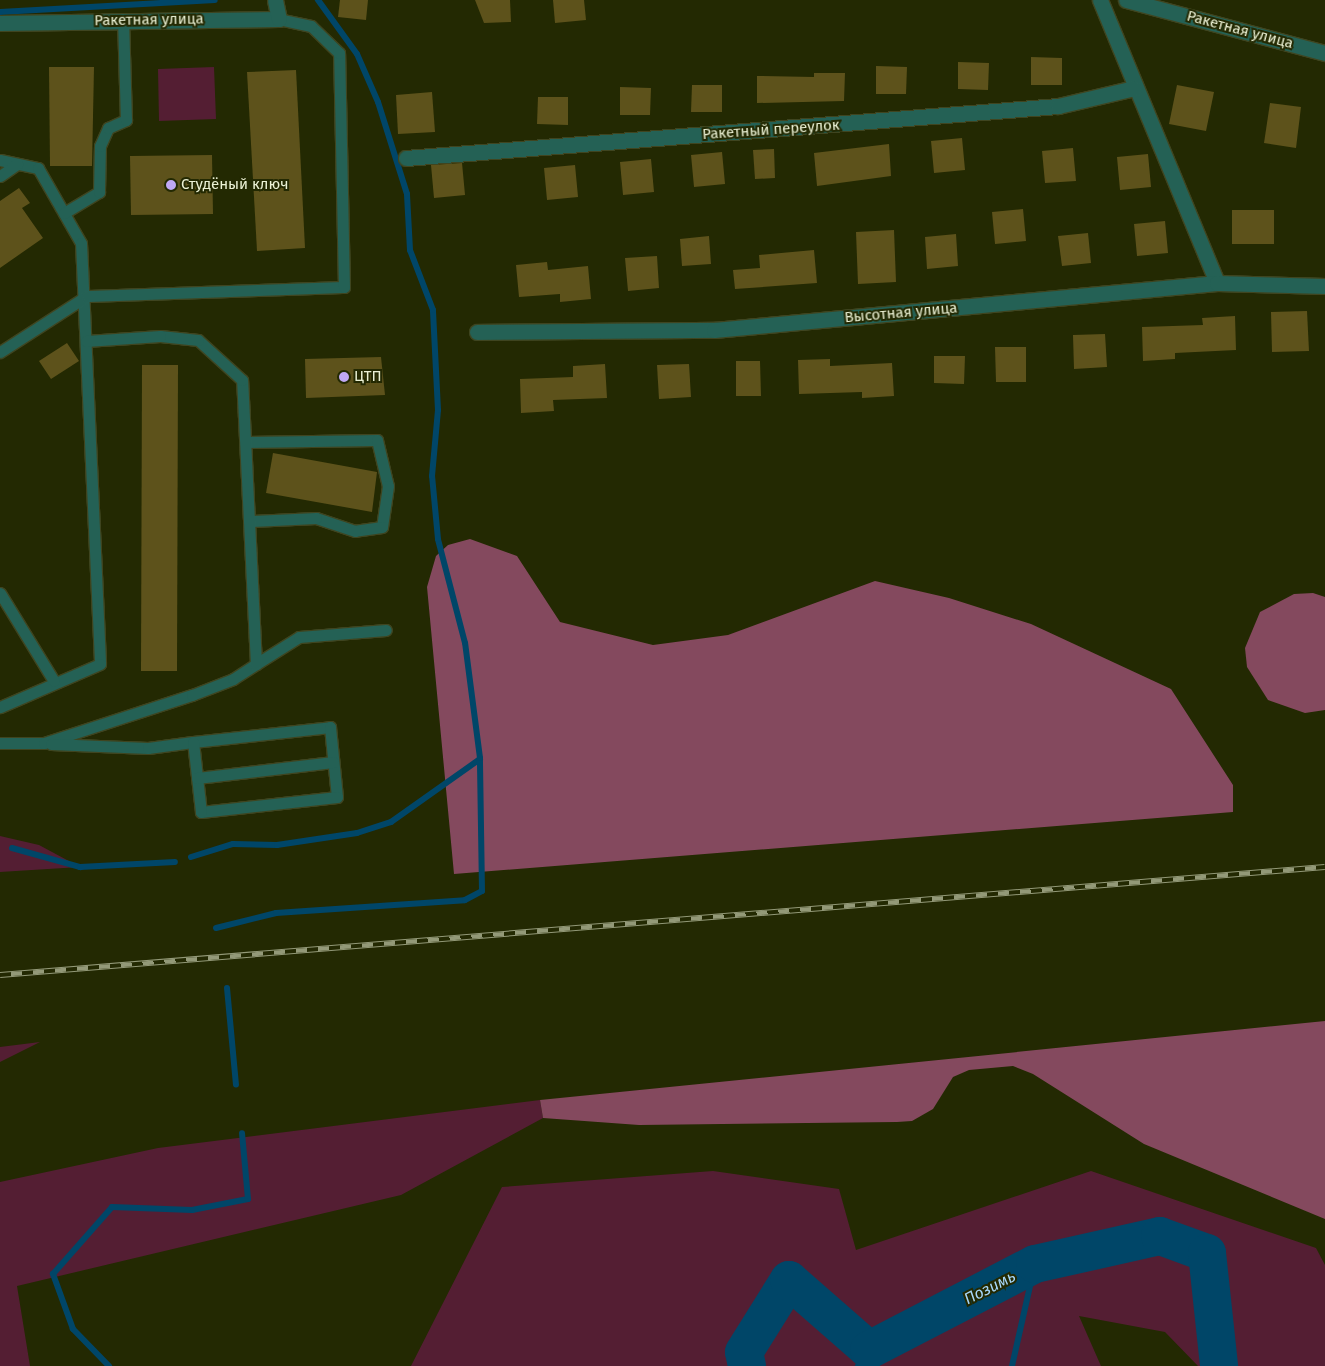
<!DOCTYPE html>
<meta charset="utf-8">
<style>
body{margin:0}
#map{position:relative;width:1325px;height:1366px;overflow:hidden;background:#232902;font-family:"Fira Sans",sans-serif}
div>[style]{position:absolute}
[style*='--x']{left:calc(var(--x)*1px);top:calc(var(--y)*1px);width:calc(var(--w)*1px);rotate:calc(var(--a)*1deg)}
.green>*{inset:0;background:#541e33}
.forest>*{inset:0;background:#84495e}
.stream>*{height:6px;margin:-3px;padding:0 3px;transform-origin:3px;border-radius:3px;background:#004668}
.river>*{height:38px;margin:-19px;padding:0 19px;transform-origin:19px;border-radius:19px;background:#004668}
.building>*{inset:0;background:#5d521b}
.roads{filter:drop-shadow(1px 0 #3f4520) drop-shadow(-1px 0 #3f4520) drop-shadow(0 1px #3f4520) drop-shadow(0 -1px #3f4520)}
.service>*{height:11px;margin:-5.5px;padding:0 5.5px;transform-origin:5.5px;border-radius:5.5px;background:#246155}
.minor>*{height:15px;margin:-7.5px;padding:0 7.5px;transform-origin:7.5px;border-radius:7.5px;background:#246155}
.rail>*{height:5.5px;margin-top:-2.75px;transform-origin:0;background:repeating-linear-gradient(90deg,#232902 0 11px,#939978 0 22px);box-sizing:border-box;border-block:1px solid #939978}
.dots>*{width:14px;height:14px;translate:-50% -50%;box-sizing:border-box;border:2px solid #232902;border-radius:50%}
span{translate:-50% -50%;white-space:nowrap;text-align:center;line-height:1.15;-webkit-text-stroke:4px #232902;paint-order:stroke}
.street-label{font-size:15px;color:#ebf1d5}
.poi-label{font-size:15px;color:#ebf1d5}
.left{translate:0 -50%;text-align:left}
.water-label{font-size:16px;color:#a7d7f9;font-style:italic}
</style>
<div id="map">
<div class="green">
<i style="clip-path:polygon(214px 67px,216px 119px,159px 121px,158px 69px)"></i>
<i style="clip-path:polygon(0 836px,39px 845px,80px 867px,0 872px)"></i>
<i style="clip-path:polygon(40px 1042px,0 1062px,0 1047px)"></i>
<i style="clip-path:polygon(540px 1100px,543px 1118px,401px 1195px,17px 1286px,30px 1366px,0 1366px,0 1182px,158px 1148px)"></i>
<i style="clip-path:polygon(713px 1171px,839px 1189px,856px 1250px,1091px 1171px,1316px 1248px,1325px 1265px,1325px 1366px,1198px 1366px,1165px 1332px,1079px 1316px,1101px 1366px,411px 1366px,502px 1187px)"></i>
</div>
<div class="forest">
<i style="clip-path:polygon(470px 539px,517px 556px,560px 622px,653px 645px,728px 635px,875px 581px,949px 598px,1031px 624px,1171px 689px,1233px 785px,1233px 812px,454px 874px,427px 587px,436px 556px,448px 545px)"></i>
<i style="clip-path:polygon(1313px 593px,1325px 597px,1325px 710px,1305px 713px,1268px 700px,1247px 667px,1245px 648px,1260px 612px,1294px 594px)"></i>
<i style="clip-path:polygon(1325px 1021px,1325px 1219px,1144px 1144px,1033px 1074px,1013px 1066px,969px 1070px,953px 1077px,933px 1109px,912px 1121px,897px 1122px,639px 1125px,543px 1118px,540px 1100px)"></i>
</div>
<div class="stream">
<i style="--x:0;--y:12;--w:215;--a:-3.2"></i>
<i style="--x:12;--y:848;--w:71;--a:15.6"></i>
<i style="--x:80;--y:867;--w:95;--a:-3"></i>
<i style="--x:191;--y:857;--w:44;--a:-17.2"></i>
<i style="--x:233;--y:844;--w:44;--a:1.3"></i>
<i style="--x:277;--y:845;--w:81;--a:-8.5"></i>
<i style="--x:357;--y:833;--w:36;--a:-18"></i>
<i style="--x:391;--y:822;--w:109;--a:-35.3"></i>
<i style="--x:216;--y:928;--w:62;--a:-14"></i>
<i style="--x:276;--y:913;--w:189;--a:-3.9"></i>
<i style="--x:465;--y:900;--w:19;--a:-28"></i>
<i style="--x:482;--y:891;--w:133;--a:-90.9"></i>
<i style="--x:480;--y:758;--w:116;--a:-97.4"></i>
<i style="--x:465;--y:643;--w:107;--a:-104.6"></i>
<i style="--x:438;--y:539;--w:63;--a:-95.4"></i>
<i style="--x:432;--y:476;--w:66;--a:-84.8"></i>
<i style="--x:438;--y:410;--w:100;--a:-92.9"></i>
<i style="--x:433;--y:310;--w:64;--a:-111"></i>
<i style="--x:410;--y:250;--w:56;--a:-93.1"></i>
<i style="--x:407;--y:194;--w:96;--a:-107.5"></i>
<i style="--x:378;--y:102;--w:52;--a:-113.6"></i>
<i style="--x:357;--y:54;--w:67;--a:-125.8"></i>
<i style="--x:227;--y:988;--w:97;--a:84.7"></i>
<i style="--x:109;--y:1366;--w:52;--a:-134.2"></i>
<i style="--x:73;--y:1329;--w:59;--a:-110"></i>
<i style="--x:53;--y:1274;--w:89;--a:-48.6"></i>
<i style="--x:112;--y:1207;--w:80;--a:2.1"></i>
<i style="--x:192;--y:1210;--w:57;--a:-11.1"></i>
<i style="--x:248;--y:1199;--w:66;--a:-95.2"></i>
<i style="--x:858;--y:1366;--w:19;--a:-55"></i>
<i style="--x:1012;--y:1366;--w:105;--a:-77.3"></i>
</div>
<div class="river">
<i style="--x:747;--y:1366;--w:14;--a:-102"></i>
<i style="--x:744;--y:1352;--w:85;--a:-58"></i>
<i style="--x:789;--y:1280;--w:106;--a:41.2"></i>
<i style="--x:869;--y:1350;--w:187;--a:-27.4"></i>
<i style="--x:1035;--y:1264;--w:128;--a:-12.6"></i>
<i style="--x:1160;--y:1236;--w:50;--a:19.9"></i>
<i style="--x:1207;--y:1253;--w:114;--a:83.9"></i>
</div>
<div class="building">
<i style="clip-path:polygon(340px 0,368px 0,366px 20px,338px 17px)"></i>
<i style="clip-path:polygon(475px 0,510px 0,511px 22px,484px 23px)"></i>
<i style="clip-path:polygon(553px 0,584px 0,586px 20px,555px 23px)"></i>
<i style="clip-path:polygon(1031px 57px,1062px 58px,1062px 85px,1031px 85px)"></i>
<i style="clip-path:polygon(958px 62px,989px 63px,988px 90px,958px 89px)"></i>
<i style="clip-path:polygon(876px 66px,907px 67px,906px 94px,876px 94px)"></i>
<i style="clip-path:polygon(49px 67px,94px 67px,92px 166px,50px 166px)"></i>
<i style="clip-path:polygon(296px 70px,305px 248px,257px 251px,247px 72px)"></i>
<i style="clip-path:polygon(814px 73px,845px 73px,844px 101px,757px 103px,757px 76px,814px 77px)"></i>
<i style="clip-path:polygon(692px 85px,722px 85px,722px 112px,691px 112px)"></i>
<i style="clip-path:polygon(1177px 85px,1214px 92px,1206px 131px,1169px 124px)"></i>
<i style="clip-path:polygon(620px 87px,651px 88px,650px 115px,620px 115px)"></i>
<i style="clip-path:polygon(432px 92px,435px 132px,398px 134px,396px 95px)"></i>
<i style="clip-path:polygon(538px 97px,568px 97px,568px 125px,537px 124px)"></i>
<i style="clip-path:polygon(1270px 103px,1301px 107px,1296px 148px,1264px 143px)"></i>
<i style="clip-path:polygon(962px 138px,965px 170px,934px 173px,931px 141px)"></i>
<i style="clip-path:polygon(889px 144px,891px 176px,817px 186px,814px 153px)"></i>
<i style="clip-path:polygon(1073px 148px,1076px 181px,1045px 183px,1042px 151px)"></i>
<i style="clip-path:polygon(774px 149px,775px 178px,755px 179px,753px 150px)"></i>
<i style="clip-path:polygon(722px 152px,725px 184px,694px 187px,691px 155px)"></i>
<i style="clip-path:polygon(1148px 154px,1151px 187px,1120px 190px,1117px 157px)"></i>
<i style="clip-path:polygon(212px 155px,213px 214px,131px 215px,130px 156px)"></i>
<i style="clip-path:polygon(651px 159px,654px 192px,623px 195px,620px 162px)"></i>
<i style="clip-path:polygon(462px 163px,465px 195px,434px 198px,431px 165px)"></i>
<i style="clip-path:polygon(575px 165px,578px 197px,547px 200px,544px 168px)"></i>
<i style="clip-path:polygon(19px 188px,30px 203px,22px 208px,43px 238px,0 268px,0 201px)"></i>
<i style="clip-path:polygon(1023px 209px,1026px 241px,995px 244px,992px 212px)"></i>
<i style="clip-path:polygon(1232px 210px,1274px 210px,1274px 244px,1232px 244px)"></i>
<i style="clip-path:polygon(1165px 221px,1168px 253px,1137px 256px,1134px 224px)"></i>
<i style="clip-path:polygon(894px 230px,896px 282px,858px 284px,856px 232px)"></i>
<i style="clip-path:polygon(1088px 233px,1091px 263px,1062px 266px,1058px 236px)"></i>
<i style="clip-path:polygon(956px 234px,958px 266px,927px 269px,925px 237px)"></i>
<i style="clip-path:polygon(709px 236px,711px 264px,682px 266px,680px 239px)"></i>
<i style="clip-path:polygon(814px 250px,817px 283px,735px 289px,733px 270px,760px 268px,759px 255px)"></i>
<i style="clip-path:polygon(657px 256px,659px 288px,628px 291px,625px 258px)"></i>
<i style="clip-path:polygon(547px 262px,548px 270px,588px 266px,591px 299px,560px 302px,560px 294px,519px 297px,516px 265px)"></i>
<i style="clip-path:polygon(1307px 311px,1309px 351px,1272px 352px,1271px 312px)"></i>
<i style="clip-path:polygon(1235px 316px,1236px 350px,1175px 353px,1175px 359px,1143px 361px,1142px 327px,1203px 325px,1202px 318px)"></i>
<i style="clip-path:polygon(1105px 334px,1107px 367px,1074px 369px,1073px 335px)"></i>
<i style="clip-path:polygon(67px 343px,79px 361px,51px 379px,39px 361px)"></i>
<i style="clip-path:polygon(995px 347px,1026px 347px,1026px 382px,996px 382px)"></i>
<i style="clip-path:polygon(934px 356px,965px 356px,964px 384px,934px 383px)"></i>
<i style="clip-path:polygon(381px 357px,385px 395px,306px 398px,305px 359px)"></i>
<i style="clip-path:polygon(830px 359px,830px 366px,892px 363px,894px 396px,862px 398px,862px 392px,799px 394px,798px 360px)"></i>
<i style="clip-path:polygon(736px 361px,760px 361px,761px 396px,736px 396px)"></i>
<i style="clip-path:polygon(605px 364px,607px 398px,553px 400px,554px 411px,521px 413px,520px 379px,573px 377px,573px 366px)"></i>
<i style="clip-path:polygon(689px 364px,691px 397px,659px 399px,657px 365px)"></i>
<i style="clip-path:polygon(142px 365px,178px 365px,177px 671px,141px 671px)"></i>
<i style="clip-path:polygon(273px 453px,377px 472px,372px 512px,266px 493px)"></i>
</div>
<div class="roads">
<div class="service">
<i style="--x:0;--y:160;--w:39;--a:12"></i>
<i style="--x:38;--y:168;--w:86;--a:60.2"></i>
<i style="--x:81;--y:243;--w:421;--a:87.4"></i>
<i style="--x:100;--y:664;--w:109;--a:156.7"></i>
<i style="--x:0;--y:176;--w:21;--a:-35"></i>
<i style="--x:64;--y:213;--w:41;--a:-31"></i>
<i style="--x:99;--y:192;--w:46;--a:-88.8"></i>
<i style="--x:100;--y:146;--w:20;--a:-66"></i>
<i style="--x:108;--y:128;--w:20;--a:-24"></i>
<i style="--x:126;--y:120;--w:101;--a:-91.7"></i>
<i style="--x:0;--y:352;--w:103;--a:-32.8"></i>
<i style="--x:87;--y:296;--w:257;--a:-2"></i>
<i style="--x:344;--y:287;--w:234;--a:-91.2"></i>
<i style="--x:339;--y:53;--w:39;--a:-136"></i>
<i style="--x:311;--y:26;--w:33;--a:-168"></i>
<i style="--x:247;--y:442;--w:130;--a:-0.9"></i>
<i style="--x:377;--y:440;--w:47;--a:76.6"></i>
<i style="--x:388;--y:486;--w:41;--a:98.3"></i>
<i style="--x:382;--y:527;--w:27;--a:172"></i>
<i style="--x:355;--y:531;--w:41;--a:-161.6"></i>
<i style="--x:316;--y:518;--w:64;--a:177.3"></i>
<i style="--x:0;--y:593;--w:103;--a:58.5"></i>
<i style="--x:256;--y:664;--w:51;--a:-32.1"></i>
<i style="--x:299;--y:637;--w:87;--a:-4.6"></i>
<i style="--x:0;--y:743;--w:44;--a:0"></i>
<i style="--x:44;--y:743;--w:156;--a:-18"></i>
<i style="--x:192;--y:695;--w:44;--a:-21.3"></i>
<i style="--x:233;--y:679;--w:27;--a:-33"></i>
<i style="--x:256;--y:664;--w:284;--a:-92.8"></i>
<i style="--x:242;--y:380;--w:59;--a:-137.7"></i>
<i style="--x:198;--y:340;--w:38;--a:-174"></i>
<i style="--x:160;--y:336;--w:74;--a:176.1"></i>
<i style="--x:51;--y:744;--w:97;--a:2.4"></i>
<i style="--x:148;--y:748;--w:45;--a:-7.6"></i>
<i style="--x:193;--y:742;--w:138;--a:-6.2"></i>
<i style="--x:330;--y:727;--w:70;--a:84.3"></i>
<i style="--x:337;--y:797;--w:137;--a:173.7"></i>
<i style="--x:201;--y:812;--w:70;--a:-96.5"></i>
<i style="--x:197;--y:778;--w:137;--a:-6.7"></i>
</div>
<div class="minor">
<i style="--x:1100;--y:0;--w:306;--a:67.5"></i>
<i style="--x:1126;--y:0;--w:206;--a:14.9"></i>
<i style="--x:0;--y:23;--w:279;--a:-0.8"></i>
<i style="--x:279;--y:19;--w:19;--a:-102"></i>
<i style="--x:406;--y:158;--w:654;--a:-4.56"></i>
<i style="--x:1058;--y:106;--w:78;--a:-13.3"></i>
<i style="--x:477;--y:332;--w:237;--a:-0.5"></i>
<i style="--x:714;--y:330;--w:505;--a:-5.34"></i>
<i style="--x:1217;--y:283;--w:108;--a:1.6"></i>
</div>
</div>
<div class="rail">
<i style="--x:0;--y:975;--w:1329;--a:-4.66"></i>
</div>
<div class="dots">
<i style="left:171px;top:185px;background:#c0a8f4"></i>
<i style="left:344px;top:377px;background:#c0a8f4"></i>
</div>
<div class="street-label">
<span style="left:149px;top:20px;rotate:-1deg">Ракетная улица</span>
<span style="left:1240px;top:30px;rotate:15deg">Ракетная улица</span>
<span style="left:771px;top:130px;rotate:-4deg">Ракетный переулок</span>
<span style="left:901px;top:313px;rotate:-5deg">Высотная улица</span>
</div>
<div class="poi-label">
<span class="left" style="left:181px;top:185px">Студёный ключ</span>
<span class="left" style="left:354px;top:377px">ЦТП</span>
</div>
<div class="water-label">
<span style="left:990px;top:1288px;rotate:-27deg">Позимь</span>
</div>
</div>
